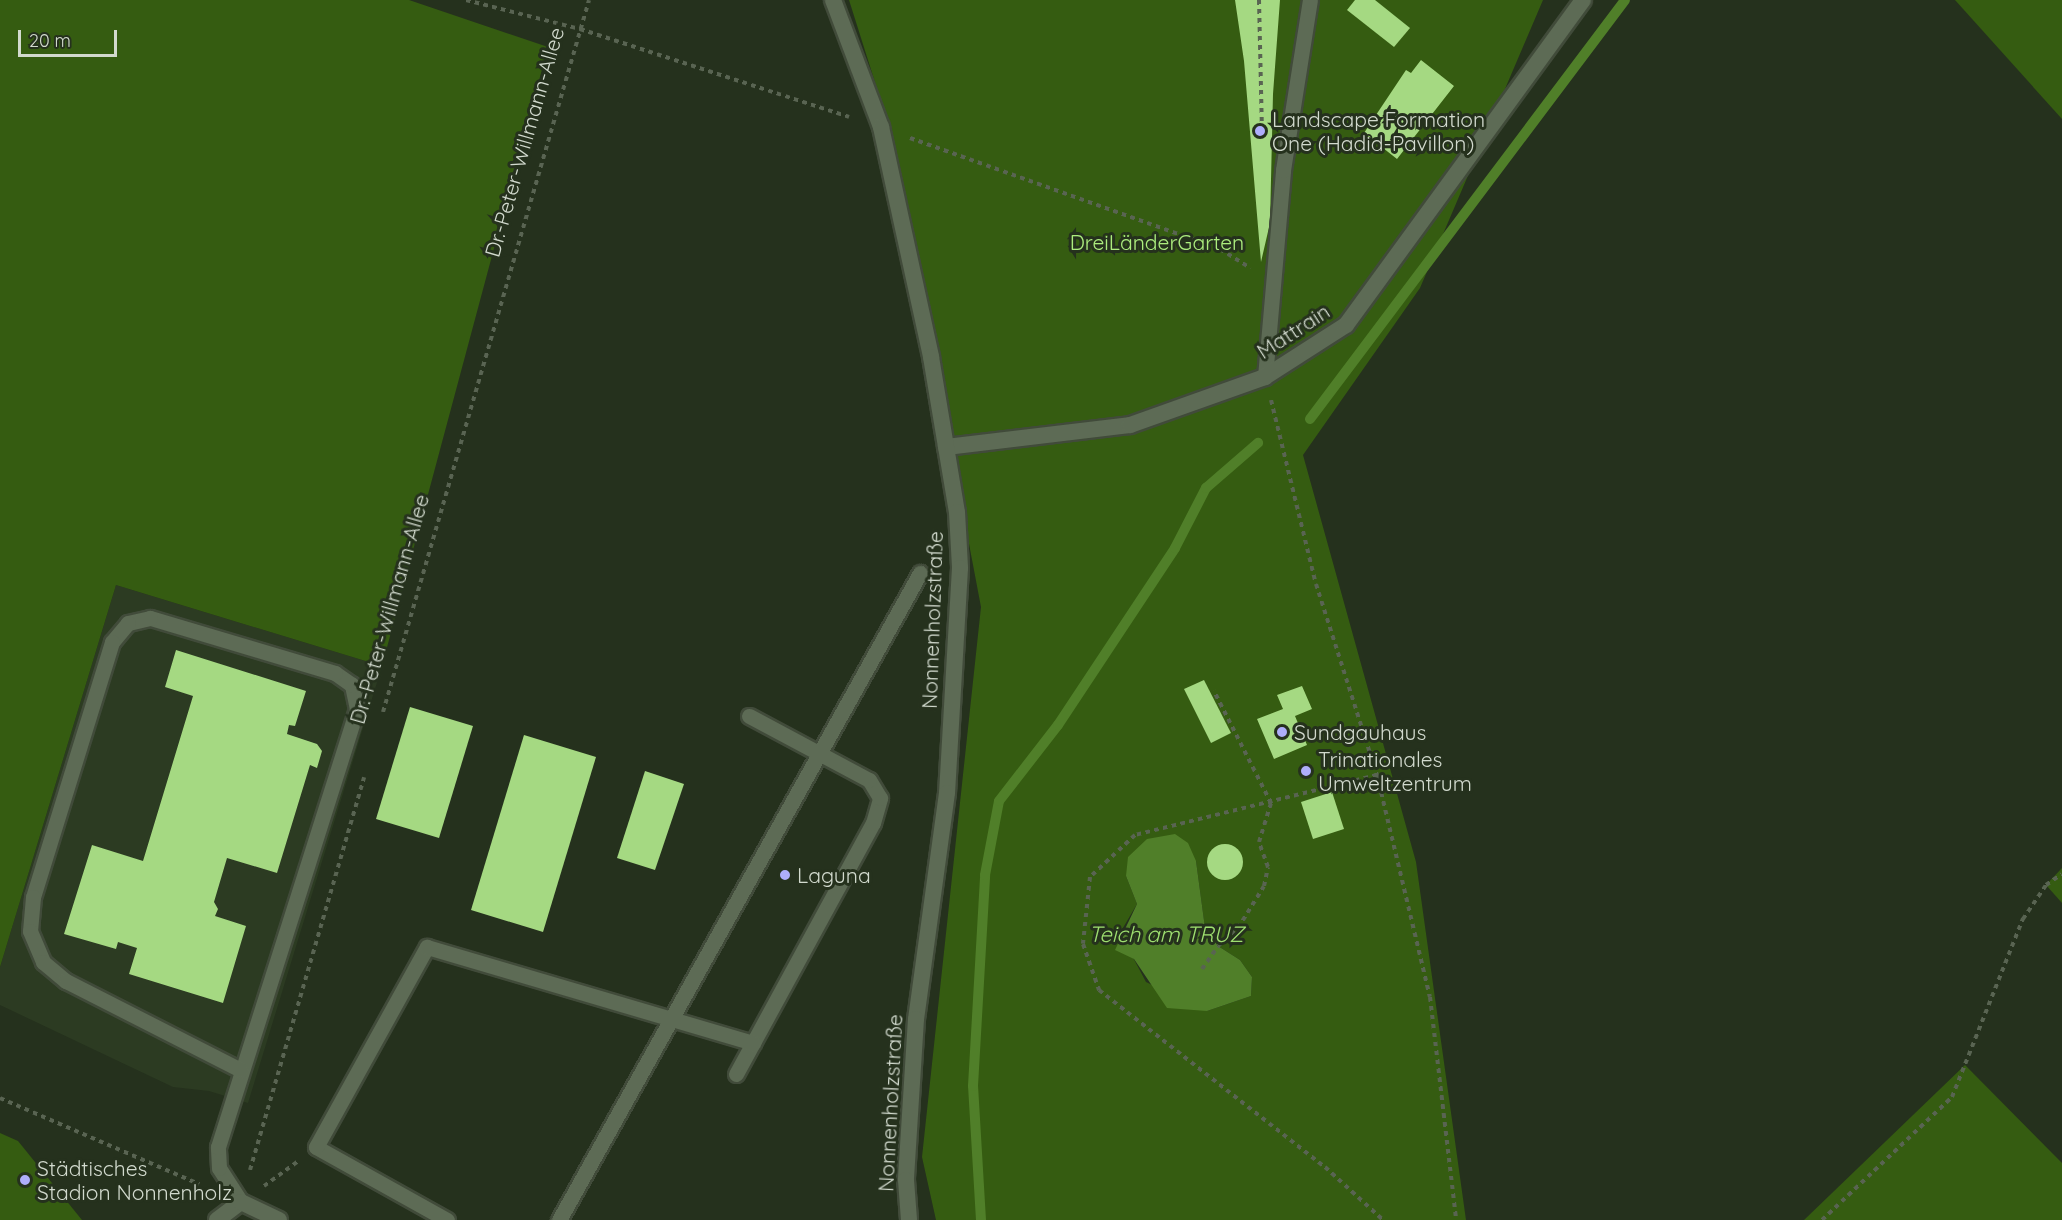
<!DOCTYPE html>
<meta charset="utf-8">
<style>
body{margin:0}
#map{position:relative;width:2062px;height:1220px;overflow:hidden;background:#25311d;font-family:Quicksand,sans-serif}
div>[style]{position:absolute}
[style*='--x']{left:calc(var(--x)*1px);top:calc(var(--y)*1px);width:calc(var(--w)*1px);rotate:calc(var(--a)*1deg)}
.built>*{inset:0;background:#2c3b22}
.green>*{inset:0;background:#355c11}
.water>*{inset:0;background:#507f29}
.stream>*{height:10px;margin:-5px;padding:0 5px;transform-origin:5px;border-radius:5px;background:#507f29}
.building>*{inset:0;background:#a5d982}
.round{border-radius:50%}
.path>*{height:4px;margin-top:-2px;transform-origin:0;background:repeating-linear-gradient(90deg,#596452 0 4.5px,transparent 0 9px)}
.roads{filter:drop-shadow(2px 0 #414b3a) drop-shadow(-2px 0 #414b3a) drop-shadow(0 2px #414b3a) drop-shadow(0 -2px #414b3a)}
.service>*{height:15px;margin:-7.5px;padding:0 7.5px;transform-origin:7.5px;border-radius:7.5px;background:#5d6b55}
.minor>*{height:16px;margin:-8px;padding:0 8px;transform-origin:8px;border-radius:8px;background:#5d6b55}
.tertiary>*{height:16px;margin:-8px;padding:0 8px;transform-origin:8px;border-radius:8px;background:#5d6b55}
.dots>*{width:16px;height:16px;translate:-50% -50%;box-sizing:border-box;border:3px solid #25311d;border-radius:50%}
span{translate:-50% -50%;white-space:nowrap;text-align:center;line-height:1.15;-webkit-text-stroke:6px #25311d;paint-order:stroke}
.poi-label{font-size:21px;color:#d2dace}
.left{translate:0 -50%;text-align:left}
.street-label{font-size:21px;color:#d2dace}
.park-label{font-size:21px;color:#aced7e}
.water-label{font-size:22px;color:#9edf70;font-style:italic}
.scale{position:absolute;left:18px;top:30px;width:99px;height:27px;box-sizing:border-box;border:3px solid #d2dace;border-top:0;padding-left:8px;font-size:18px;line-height:21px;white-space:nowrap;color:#d2dace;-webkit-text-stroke:4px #25311d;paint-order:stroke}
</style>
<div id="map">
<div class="built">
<i style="clip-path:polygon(116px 585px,382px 666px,248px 1103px,209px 1091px,173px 1087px,0 1005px,0 967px)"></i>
</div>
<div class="green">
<i style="clip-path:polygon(0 0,409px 0,548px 47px,382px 666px,116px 585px,0 967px)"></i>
<i style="clip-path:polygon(evenodd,849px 0,1543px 0,1420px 288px,1303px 455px,1416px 862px,1466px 1220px,936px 1220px,922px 1157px,981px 607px,891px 133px,849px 0,1196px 861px,1205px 928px,1218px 946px,1240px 960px,1252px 977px,1251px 996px,1207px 1011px,1146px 982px,1120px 933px,1137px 904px,1126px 876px,1196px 861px)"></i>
<i style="clip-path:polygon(1955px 0,2062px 0,2062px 119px)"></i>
<i style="clip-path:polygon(2062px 868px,2062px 903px,2046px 885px)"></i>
<i style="clip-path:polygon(1965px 1065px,2062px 1163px,2062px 1220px,1804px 1220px)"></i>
<i style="clip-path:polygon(0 1133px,18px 1141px,82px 1220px,0 1220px)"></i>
</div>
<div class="water">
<i style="clip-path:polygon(1175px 834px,1188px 843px,1196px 861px,1205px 928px,1218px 946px,1240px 960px,1252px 977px,1251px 996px,1207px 1011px,1167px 1008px,1134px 959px,1115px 950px,1137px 904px,1126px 876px,1128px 857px,1147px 839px)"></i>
</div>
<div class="stream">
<i style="--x:1310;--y:419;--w:524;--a:-53.06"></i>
<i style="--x:981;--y:1220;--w:134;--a:-93.4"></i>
<i style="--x:973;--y:1086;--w:211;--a:-86.7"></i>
<i style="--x:985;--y:875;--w:75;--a:-79.3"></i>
<i style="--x:999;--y:801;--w:96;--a:-52.2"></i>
<i style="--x:1058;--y:725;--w:212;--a:-56.5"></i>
<i style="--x:1175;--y:548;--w:68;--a:-62.7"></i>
<i style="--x:1206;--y:488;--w:69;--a:-40.9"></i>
</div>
<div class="building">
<i style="clip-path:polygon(1235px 0,1280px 0,1273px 94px,1270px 223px,1261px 262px,1244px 61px)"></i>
<i style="clip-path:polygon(1355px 0,1375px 0,1410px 28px,1394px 47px,1347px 10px)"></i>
<i style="clip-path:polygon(1421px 60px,1454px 86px,1397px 159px,1364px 133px,1406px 70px,1411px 73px)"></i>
<i style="clip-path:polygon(176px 650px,306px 691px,295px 726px,289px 725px,287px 734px,317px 744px,322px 751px,317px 768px,310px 765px,277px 873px,227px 858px,214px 902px,218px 909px,215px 916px,246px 926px,223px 1003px,129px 974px,137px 948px,118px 942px,116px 949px,64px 934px,92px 845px,143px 861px,193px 696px,165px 687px)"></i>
<i style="clip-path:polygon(1204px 680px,1231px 733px,1211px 743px,1184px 689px)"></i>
<i style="clip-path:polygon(1302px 686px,1312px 709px,1295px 716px,1307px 745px,1274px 759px,1257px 719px,1283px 709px,1277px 695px)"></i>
<i style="clip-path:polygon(410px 707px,473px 726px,439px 838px,376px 819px)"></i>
<i style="clip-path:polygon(524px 735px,596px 757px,543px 932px,471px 910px)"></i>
<i style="clip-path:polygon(645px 771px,684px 784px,655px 870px,617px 858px)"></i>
<i style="clip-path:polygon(1332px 792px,1344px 829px,1313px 839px,1301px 802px)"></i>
<i class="round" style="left:1207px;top:844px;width:36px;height:36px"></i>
</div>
<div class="path">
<i style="--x:466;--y:0;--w:118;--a:14.3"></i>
<i style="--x:580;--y:29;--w:283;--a:18.1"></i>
<i style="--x:1259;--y:0;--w:134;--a:88.7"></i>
<i style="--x:910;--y:138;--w:329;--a:19.7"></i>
<i style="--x:1220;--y:249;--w:36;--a:32"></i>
<i style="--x:1271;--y:400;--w:189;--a:76.3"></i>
<i style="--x:1316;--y:584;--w:201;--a:72.3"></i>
<i style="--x:1377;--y:775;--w:228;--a:76.6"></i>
<i style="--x:1430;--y:997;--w:225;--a:83.3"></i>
<i style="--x:383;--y:712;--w:741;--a:-73.86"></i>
<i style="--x:1377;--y:775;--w:249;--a:166.1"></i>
<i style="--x:1135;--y:835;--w:62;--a:137"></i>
<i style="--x:1090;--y:877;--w:67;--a:96"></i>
<i style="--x:1083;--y:944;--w:49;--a:70.8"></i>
<i style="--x:1099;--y:990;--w:287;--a:38.1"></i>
<i style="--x:1325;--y:1167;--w:79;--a:42.4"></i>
<i style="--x:1202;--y:969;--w:28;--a:-55"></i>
<i style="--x:1218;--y:946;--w:27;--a:-42"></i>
<i style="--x:1238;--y:928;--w:49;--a:-58.2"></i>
<i style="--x:1264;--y:886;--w:19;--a:-78"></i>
<i style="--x:1268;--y:867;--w:27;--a:-110"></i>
<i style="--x:1259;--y:842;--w:41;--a:-72.9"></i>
<i style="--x:1271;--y:803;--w:126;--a:-117"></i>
<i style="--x:0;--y:1098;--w:217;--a:23.4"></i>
<i style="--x:250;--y:1170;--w:409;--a:-73.8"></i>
<i style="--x:264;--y:1186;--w:41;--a:-36"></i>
<i style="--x:1822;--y:1220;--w:179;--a:-43.4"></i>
<i style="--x:1952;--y:1097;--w:192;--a:-68.3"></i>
<i style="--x:2023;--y:919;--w:41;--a:-55.9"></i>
<i style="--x:2046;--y:885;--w:19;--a:-35"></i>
</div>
<div class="roads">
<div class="service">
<i style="--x:1265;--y:377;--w:208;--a:-85"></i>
<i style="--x:1283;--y:170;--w:172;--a:-81"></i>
<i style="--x:736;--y:1074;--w:286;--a:-61.4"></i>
<i style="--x:873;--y:823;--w:26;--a:-74"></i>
<i style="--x:880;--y:798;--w:21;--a:-121"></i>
<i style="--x:869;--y:780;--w:136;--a:-151.9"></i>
<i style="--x:241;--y:1202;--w:40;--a:-122.9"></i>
<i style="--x:219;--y:1168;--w:21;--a:-93"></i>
<i style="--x:218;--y:1147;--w:460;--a:-72.4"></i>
<i style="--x:357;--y:709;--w:25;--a:-102"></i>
<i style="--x:352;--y:685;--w:21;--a:-145"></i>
<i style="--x:335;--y:673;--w:193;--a:-163.4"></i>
<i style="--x:150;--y:618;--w:23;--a:167"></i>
<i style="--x:128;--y:623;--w:25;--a:130"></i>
<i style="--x:112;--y:642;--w:267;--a:107.2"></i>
<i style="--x:33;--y:897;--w:34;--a:95"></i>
<i style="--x:30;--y:931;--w:34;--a:67"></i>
<i style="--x:43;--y:962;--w:30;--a:40"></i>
<i style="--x:66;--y:981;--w:196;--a:27"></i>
<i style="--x:447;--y:1220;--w:150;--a:-150.9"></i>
<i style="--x:316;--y:1147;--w:229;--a:-61"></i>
<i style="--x:427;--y:947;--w:340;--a:16.4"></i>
<i style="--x:559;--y:1220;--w:741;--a:-60.84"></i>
</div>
<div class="minor">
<i style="--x:946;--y:447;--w:185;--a:-6.8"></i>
<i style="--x:1130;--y:425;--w:143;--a:-19.6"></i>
<i style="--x:1265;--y:377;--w:96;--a:-32.7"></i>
<i style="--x:1346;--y:325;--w:402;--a:-53.9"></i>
<i style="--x:217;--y:1220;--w:30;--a:-37"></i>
<i style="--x:241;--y:1202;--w:42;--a:25.3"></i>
</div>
<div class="tertiary">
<i style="--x:833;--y:0;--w:136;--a:69.3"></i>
<i style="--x:881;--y:127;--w:235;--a:77.7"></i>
<i style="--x:931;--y:357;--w:157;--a:80.5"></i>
<i style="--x:957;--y:512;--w:56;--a:86.9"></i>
<i style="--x:960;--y:568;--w:225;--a:93.3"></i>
<i style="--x:947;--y:793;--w:228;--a:97.8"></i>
<i style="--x:916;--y:1019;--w:161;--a:93.6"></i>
<i style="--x:906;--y:1180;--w:40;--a:85.7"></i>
</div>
</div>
<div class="dots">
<i style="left:1260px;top:131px;background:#aeaefa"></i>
<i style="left:1282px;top:732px;background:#aeaefa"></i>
<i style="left:1306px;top:771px;background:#aeaefa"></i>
<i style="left:785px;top:875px;background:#aeaefa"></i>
<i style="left:25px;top:1180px;background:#aeaefa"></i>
</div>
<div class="poi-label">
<span class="left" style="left:1272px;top:131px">Landscape Formation<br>One (Hadid-Pavillon)</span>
<span class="left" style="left:1294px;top:732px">Sundgauhaus</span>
<span class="left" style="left:1318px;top:771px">Trinationales<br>Umweltzentrum</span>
<span class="left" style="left:797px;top:875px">Laguna</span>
<span class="left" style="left:37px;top:1180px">Städtisches<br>Stadion Nonnenholz</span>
</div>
<div class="street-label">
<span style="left:524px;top:142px;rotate:-74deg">Dr.-Peter-Willmann-Allee</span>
<span style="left:1293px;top:331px;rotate:-33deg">Mattrain</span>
<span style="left:389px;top:609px;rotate:-74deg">Dr.-Peter-Willmann-Allee</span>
<span style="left:932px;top:620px;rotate:-88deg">Nonnenholzstraße</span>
<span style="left:890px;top:1103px;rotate:-87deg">Nonnenholzstraße</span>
</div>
<div class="park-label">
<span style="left:1157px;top:242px">DreiLänderGarten</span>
</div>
<div class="water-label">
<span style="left:1166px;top:935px">Teich am TRUZ</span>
</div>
<div class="scale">20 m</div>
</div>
